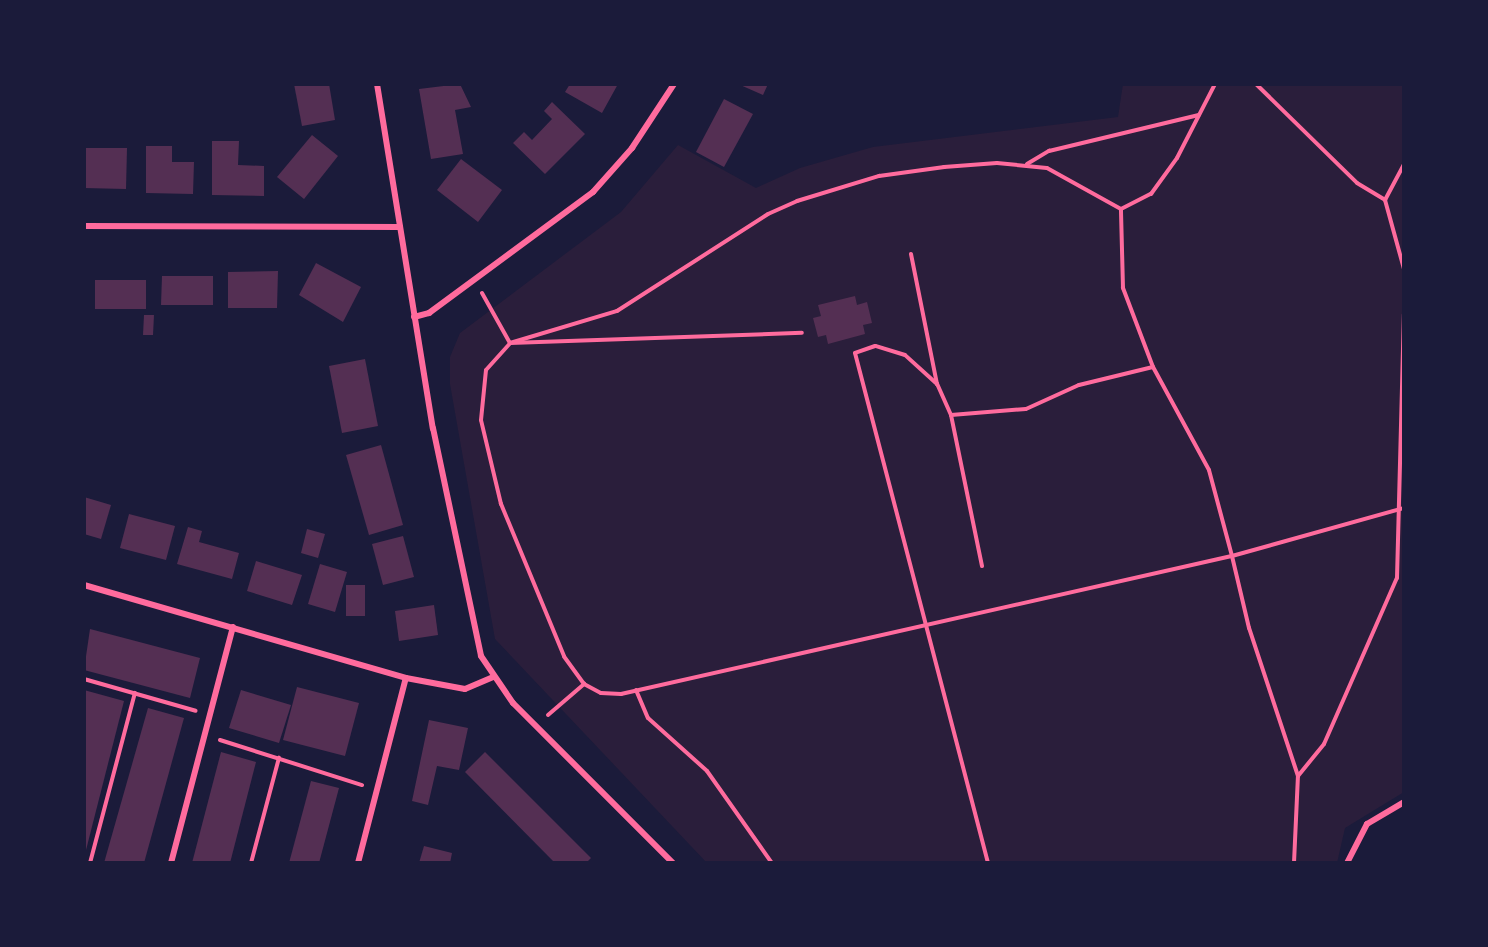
<!DOCTYPE html>
<style>
body{margin:0}
#map{position:relative;width:1488px;height:947px;overflow:hidden;background:#1b1b3a;font-family:"PT Serif",serif}
div>[style]{position:absolute}
[style*='--x']{left:calc(var(--x)*1px);top:calc(var(--y)*1px);width:calc(var(--w)*1px);rotate:calc(var(--a)*1deg)}
.green>*{inset:0;background:#2a1e3b}
.building>*{inset:0;background:#542f53}
.path>*{height:4px;margin:-2px;padding:0 2px;transform-origin:2px;border-radius:2px;background:#ff6b9d}
.minor>*{height:6px;margin:-3px;padding:0 3px;transform-origin:3px;border-radius:3px;background:#ff6b9d}
span{translate:-50% -50%;white-space:nowrap;text-align:center;line-height:1.15;-webkit-text-stroke:4.5px #1b1b3a;paint-order:stroke}
.frame{position:absolute;inset:0;border:86px solid #1b1b3a;pointer-events:none}
</style>
<div id="map">
<div class="green">
<i style="clip-path:polygon(1123px 84px,1404px 84px,1404px 792px,1345px 828px,1337px 863px,707px 863px,495px 639px,450px 384px,450px 357px,460px 333px,621px 212px,678px 145px,756px 188px,800px 168px,873px 147px,1118px 117px)"></i>
</div>
<div class="building">
<i style="clip-path:polygon(294px 84px,329px 84px,335px 120px,302px 126px)"></i>
<i style="clip-path:polygon(460px 84px,471px 107px,455px 110px,463px 154px,431px 159px,419px 89px)"></i>
<i style="clip-path:polygon(570px 84px,582px 86px,618px 84px,602px 113px,565px 92px)"></i>
<i style="clip-path:polygon(738px 84px,768px 84px,763px 95px)"></i>
<i style="clip-path:polygon(724px 99px,753px 114px,724px 167px,696px 152px)"></i>
<i style="clip-path:polygon(552px 102px,585px 134px,545px 174px,513px 143px,524px 132px,532px 140px,552px 119px,544px 111px)"></i>
<i style="clip-path:polygon(312px 135px,338px 156px,304px 199px,277px 177px)"></i>
<i style="clip-path:polygon(212px 141px,239px 141px,238px 165px,264px 166px,264px 196px,212px 195px)"></i>
<i style="clip-path:polygon(146px 146px,172px 146px,172px 162px,194px 162px,193px 194px,146px 193px)"></i>
<i style="clip-path:polygon(84px 148px,127px 148px,126px 189px,84px 188px)"></i>
<i style="clip-path:polygon(461px 159px,502px 190px,478px 222px,437px 190px)"></i>
<i style="clip-path:polygon(316px 263px,361px 287px,343px 322px,299px 295px)"></i>
<i style="clip-path:polygon(278px 271px,277px 308px,228px 308px,228px 272px)"></i>
<i style="clip-path:polygon(162px 276px,213px 276px,213px 305px,161px 305px)"></i>
<i style="clip-path:polygon(95px 280px,146px 280px,146px 309px,95px 309px)"></i>
<i style="clip-path:polygon(855px 296px,857px 305px,867px 302px,872px 323px,863px 325px,865px 334px,828px 344px,826px 335px,818px 337px,813px 318px,821px 316px,818px 305px)"></i>
<i style="clip-path:polygon(144px 315px,154px 315px,153px 335px,143px 335px)"></i>
<i style="clip-path:polygon(365px 359px,378px 426px,342px 433px,329px 366px)"></i>
<i style="clip-path:polygon(381px 445px,403px 525px,369px 535px,346px 455px)"></i>
<i style="clip-path:polygon(84px 497px,111px 505px,101px 539px,84px 534px)"></i>
<i style="clip-path:polygon(129px 514px,175px 526px,166px 560px,120px 548px)"></i>
<i style="clip-path:polygon(188px 527px,202px 531px,199px 542px,239px 553px,232px 579px,177px 564px)"></i>
<i style="clip-path:polygon(307px 529px,325px 534px,318px 558px,301px 553px)"></i>
<i style="clip-path:polygon(403px 536px,414px 577px,383px 585px,372px 544px)"></i>
<i style="clip-path:polygon(256px 561px,302px 575px,292px 605px,247px 591px)"></i>
<i style="clip-path:polygon(320px 564px,347px 572px,335px 612px,308px 604px)"></i>
<i style="clip-path:polygon(346px 585px,365px 585px,365px 616px,346px 616px)"></i>
<i style="clip-path:polygon(434px 605px,438px 635px,399px 641px,395px 611px)"></i>
<i style="clip-path:polygon(90px 629px,200px 658px,190px 698px,84px 670px)"></i>
<i style="clip-path:polygon(297px 687px,359px 703px,345px 756px,283px 740px)"></i>
<i style="clip-path:polygon(84px 690px,124px 701px,85px 854px,84px 854px)"></i>
<i style="clip-path:polygon(241px 690px,291px 705px,279px 743px,229px 728px)"></i>
<i style="clip-path:polygon(148px 708px,184px 718px,144px 863px,104px 863px)"></i>
<i style="clip-path:polygon(429px 720px,468px 728px,459px 770px,437px 766px,428px 805px,412px 801px)"></i>
<i style="clip-path:polygon(221px 752px,256px 762px,230px 863px,192px 863px)"></i>
<i style="clip-path:polygon(485px 752px,591px 858px,586px 863px,555px 863px,465px 772px)"></i>
<i style="clip-path:polygon(311px 781px,339px 788px,319px 863px,289px 863px)"></i>
<i style="clip-path:polygon(424px 846px,452px 853px,450px 863px,419px 863px)"></i>
</div>
<div class="path">
<i style="--x:1256;--y:84;--w:141;--a:44.4"></i>
<i style="--x:1357;--y:183;--w:33;--a:31"></i>
<i style="--x:1385;--y:200;--w:40;--a:-62"></i>
<i style="--x:1027;--y:164;--w:26;--a:-31"></i>
<i style="--x:1049;--y:151;--w:154;--a:-13.5"></i>
<i style="--x:1385;--y:200;--w:72;--a:74.6"></i>
<i style="--x:911;--y:254;--w:133;--a:78.7"></i>
<i style="--x:482;--y:293;--w:57;--a:60.8"></i>
<i style="--x:510;--y:343;--w:112;--a:-16.7"></i>
<i style="--x:617;--y:311;--w:179;--a:-32.7"></i>
<i style="--x:768;--y:214;--w:32;--a:-24"></i>
<i style="--x:797;--y:201;--w:86;--a:-17"></i>
<i style="--x:879;--y:176;--w:66;--a:-7.9"></i>
<i style="--x:944;--y:167;--w:53;--a:-4.3"></i>
<i style="--x:997;--y:163;--w:50;--a:5.7"></i>
<i style="--x:1047;--y:168;--w:85;--a:29"></i>
<i style="--x:1121;--y:209;--w:34;--a:-27"></i>
<i style="--x:1151;--y:194;--w:44;--a:-54.2"></i>
<i style="--x:1177;--y:158;--w:83;--a:-62.8"></i>
<i style="--x:951;--y:415;--w:75;--a:-4.6"></i>
<i style="--x:1026;--y:409;--w:58;--a:-24.4"></i>
<i style="--x:1079;--y:385;--w:76;--a:-13.7"></i>
<i style="--x:982;--y:566;--w:154;--a:-101.6"></i>
<i style="--x:951;--y:415;--w:34;--a:-114"></i>
<i style="--x:937;--y:384;--w:43;--a:-137.8"></i>
<i style="--x:905;--y:355;--w:31;--a:-163"></i>
<i style="--x:875;--y:346;--w:21;--a:161"></i>
<i style="--x:855;--y:353;--w:527;--a:75.38"></i>
<i style="--x:84;--y:679;--w:116;--a:15.9"></i>
<i style="--x:584;--y:684;--w:34;--a:-126"></i>
<i style="--x:564;--y:656;--w:165;--a:-112.5"></i>
<i style="--x:501;--y:504;--w:86;--a:-103.4"></i>
<i style="--x:481;--y:420;--w:50;--a:-84.3"></i>
<i style="--x:486;--y:370;--w:36;--a:-48"></i>
<i style="--x:510;--y:343;--w:292;--a:-2"></i>
<i style="--x:636;--y:690;--w:30;--a:67"></i>
<i style="--x:648;--y:718;--w:79;--a:41.9"></i>
<i style="--x:707;--y:771;--w:113;--a:54.8"></i>
<i style="--x:548;--y:715;--w:48;--a:-40.7"></i>
<i style="--x:584;--y:684;--w:19;--a:28"></i>
<i style="--x:601;--y:693;--w:20;--a:3"></i>
<i style="--x:621;--y:694;--w:626;--a:-12.73"></i>
<i style="--x:1232;--y:556;--w:89;--a:-105"></i>
<i style="--x:1209;--y:470;--w:117;--a:-118.5"></i>
<i style="--x:1153;--y:367;--w:85;--a:-110.8"></i>
<i style="--x:1123;--y:288;--w:79;--a:-91.5"></i>
<i style="--x:220;--y:740;--w:149;--a:17.6"></i>
<i style="--x:1298;--y:776;--w:156;--a:-108.3"></i>
<i style="--x:1249;--y:628;--w:74;--a:-103.3"></i>
<i style="--x:1232;--y:556;--w:179;--a:-15.6"></i>
<i style="--x:90;--y:863;--w:176;--a:-75.2"></i>
<i style="--x:251;--y:863;--w:109;--a:-75.1"></i>
<i style="--x:1294;--y:863;--w:87;--a:-87.4"></i>
<i style="--x:1298;--y:776;--w:41;--a:-50.9"></i>
<i style="--x:1324;--y:744;--w:181;--a:-66.3"></i>
<i style="--x:1397;--y:578;--w:264;--a:-88.5"></i>
</div>
<div class="minor">
<i style="--x:377;--y:84;--w:349;--a:80.8"></i>
<i style="--x:433;--y:428;--w:233;--a:78.1"></i>
<i style="--x:481;--y:656;--w:57;--a:55.8"></i>
<i style="--x:513;--y:703;--w:226;--a:45"></i>
<i style="--x:84;--y:226;--w:316;--a:0.2"></i>
<i style="--x:414;--y:317;--w:16;--a:-15"></i>
<i style="--x:429;--y:313;--w:204;--a:-36.4"></i>
<i style="--x:593;--y:192;--w:59;--a:-48.4"></i>
<i style="--x:632;--y:148;--w:77;--a:-56.7"></i>
<i style="--x:84;--y:585;--w:335;--a:16.1"></i>
<i style="--x:406;--y:678;--w:60;--a:10.6"></i>
<i style="--x:465;--y:689;--w:30;--a:-23"></i>
<i style="--x:171;--y:863;--w:244;--a:-75.3"></i>
<i style="--x:358;--y:863;--w:191;--a:-75.5"></i>
<i style="--x:1347;--y:863;--w:44;--a:-62.9"></i>
<i style="--x:1367;--y:824;--w:43;--a:-30.7"></i>
</div>
<div class="frame"></div>
</div>
